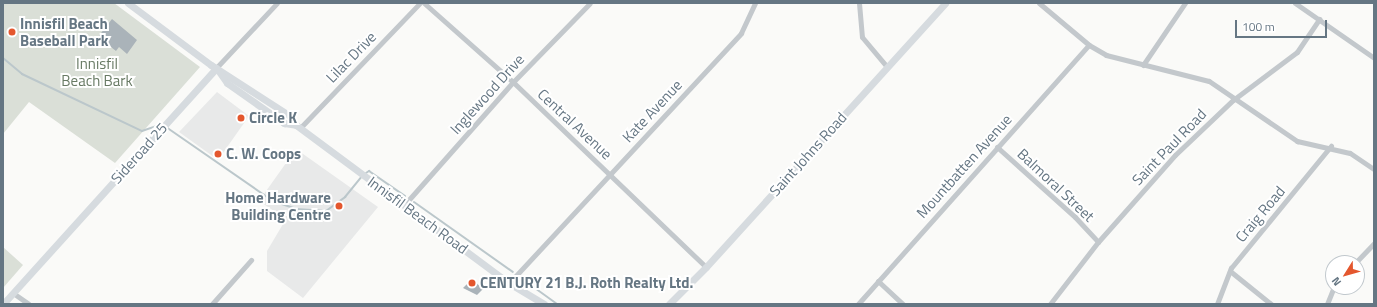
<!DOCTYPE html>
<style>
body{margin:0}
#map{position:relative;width:1377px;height:307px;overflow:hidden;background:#fafaf8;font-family:"Titillium Web",sans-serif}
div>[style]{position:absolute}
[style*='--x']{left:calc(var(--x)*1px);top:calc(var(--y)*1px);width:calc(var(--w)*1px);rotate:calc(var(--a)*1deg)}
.built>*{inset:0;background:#e8e9e9}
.green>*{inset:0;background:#dadfd7}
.stream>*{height:2px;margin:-1px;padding:0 1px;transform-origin:1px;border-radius:1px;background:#bbc7cb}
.building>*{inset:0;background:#aab3b9}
.street>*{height:5px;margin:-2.5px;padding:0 2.5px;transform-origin:2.5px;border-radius:2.5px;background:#c3c8cc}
.secondary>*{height:7px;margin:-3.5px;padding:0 3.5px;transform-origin:3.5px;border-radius:3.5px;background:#d6dbdf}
.dots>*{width:11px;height:11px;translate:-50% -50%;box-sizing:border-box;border:2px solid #fff;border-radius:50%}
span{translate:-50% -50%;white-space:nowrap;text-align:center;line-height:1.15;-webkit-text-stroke:4px #fff;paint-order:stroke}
.poi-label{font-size:15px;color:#657683;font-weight:700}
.left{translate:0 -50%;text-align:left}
.right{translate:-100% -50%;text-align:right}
.street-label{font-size:15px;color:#657683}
.park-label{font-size:15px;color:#687a64}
.frame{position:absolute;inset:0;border:4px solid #657683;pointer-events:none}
.north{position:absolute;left:1325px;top:255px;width:40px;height:40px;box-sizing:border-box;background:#fff;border:1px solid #c1c8cd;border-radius:50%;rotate:233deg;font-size:11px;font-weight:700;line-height:16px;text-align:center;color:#657683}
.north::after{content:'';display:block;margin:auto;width:14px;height:18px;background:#e4572e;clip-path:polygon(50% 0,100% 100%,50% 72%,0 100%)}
.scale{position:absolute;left:1235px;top:20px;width:92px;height:18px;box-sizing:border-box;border:2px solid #657683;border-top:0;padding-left:5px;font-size:12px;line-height:14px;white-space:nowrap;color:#657683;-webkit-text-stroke:3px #fff;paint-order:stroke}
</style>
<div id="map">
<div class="built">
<i style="clip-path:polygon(217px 92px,249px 116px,218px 160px,179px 132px)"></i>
<i style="clip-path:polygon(296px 149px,378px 207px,303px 298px,267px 271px,267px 251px,286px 219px,259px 201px)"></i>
</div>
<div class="green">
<i style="clip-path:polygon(3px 3px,114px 3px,200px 67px,115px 163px,29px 102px,3px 134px)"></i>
<i style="clip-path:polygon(3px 247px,23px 265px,3px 288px)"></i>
</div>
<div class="stream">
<i style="--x:3;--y:58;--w:25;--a:40"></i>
<i style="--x:22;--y:74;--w:133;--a:25.4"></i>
<i style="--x:142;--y:131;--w:21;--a:-19"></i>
<i style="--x:166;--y:127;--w:130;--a:34.7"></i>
<i style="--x:273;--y:201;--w:24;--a:19"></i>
<i style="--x:296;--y:209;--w:30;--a:4"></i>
<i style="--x:326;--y:211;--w:24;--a:-36"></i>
<i style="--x:345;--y:197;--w:27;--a:-51"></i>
<i style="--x:366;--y:173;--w:4;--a:-34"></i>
<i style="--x:369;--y:171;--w:44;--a:34.8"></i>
<i style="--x:414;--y:202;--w:121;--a:35.3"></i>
<i style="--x:521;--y:278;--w:44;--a:35.8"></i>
</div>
<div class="building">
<i style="clip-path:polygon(112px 19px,137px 40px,127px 54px,119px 47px,116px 51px,98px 37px)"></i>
<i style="clip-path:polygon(472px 279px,483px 289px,477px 295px,463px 288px)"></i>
</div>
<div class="street">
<i style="--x:424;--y:3;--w:119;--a:41.6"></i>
<i style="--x:513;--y:82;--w:267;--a:43.8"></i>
<i style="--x:859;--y:3;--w:34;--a:85"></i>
<i style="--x:862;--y:37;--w:39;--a:50"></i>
<i style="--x:1039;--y:3;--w:65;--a:40"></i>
<i style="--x:1089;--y:45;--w:20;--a:30"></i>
<i style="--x:1106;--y:55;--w:106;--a:14.2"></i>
<i style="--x:1209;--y:81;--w:107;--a:34.3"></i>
<i style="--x:1297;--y:141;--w:54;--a:12.8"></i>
<i style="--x:1350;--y:153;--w:29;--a:34"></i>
<i style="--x:1295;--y:3;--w:96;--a:34.8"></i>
<i style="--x:1143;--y:65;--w:75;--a:-55.9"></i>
<i style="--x:216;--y:68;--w:89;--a:-46.8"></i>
<i style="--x:300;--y:128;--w:173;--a:-46.2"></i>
<i style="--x:997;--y:147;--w:105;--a:41.9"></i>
<i style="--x:1075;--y:217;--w:34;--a:47"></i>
<i style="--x:405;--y:204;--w:163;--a:-48.5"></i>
<i style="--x:513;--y:82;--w:110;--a:-45.7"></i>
<i style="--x:1355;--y:263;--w:28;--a:-46"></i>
<i style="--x:1230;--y:271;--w:53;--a:38.8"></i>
<i style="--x:878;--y:281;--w:34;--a:43"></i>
<i style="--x:509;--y:283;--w:341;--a:-47.1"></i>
<i style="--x:741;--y:33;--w:33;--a:-65"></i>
<i style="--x:13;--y:293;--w:19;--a:35"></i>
<i style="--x:212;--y:304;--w:59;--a:-48.4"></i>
<i style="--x:858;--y:304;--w:347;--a:-48.3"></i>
<i style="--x:1050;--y:304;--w:78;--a:-52.3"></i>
<i style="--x:1098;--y:242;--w:116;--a:-48.5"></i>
<i style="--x:1175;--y:155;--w:80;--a:-43.5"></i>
<i style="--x:1233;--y:100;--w:80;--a:-36.9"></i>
<i style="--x:1297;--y:52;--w:40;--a:-56"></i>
<i style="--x:1217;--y:304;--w:39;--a:-69"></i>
<i style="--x:1231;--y:268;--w:158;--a:-50.7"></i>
<i style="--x:1327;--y:304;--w:18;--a:-68"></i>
</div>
<div class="secondary">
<i style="--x:128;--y:3;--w:104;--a:36.8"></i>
<i style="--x:211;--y:65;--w:94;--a:32.8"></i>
<i style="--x:290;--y:116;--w:11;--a:56"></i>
<i style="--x:296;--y:125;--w:265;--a:36.6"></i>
<i style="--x:509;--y:283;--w:41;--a:31"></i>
<i style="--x:218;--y:70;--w:16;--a:55"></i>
<i style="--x:227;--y:83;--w:70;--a:35.1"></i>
<i style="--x:284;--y:123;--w:12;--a:9"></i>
<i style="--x:3;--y:304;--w:318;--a:-47.9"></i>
<i style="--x:669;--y:304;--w:52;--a:-45"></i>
<i style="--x:706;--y:267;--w:356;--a:-47.8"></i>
</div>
<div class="dots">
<i style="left:12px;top:32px;background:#e4572e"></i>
<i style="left:241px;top:118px;background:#e4572e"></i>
<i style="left:218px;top:154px;background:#e4572e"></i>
<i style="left:339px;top:206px;background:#e4572e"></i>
<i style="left:472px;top:283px;background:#e4572e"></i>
</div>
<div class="poi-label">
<span class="left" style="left:20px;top:32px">Innisfil Beach<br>Baseball Park</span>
<span class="left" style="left:249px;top:118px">Circle K</span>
<span class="left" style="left:226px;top:154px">C. W. Coops</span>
<span class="right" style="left:331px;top:206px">Home Hardware<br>Building Centre</span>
<span class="left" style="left:480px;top:283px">CENTURY 21 B.J. Roth Realty Ltd.</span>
</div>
<div class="street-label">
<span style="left:351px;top:57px;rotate:-46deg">Lilac Drive</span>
<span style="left:487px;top:94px;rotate:-48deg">Inglewood Drive</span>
<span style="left:652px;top:111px;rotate:-47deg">Kate Avenue</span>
<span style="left:575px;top:124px;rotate:43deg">Central Avenue</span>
<span style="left:1169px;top:147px;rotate:-46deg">Saint Paul Road</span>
<span style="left:139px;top:153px;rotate:-48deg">Sideroad 25</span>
<span style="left:808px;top:154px;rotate:-48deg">Saint Johns Road</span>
<span style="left:964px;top:166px;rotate:-48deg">Mountbatten Avenue</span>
<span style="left:1056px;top:185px;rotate:43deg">Balmoral Street</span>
<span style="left:1260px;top:214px;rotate:-50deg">Craig Road</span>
<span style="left:418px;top:215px;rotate:36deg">Innisfil Beach Road</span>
</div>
<div class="park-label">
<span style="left:97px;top:72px">Innisfil<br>Beach Bark</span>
</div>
<div class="frame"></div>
<div class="north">N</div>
<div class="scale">100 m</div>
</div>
